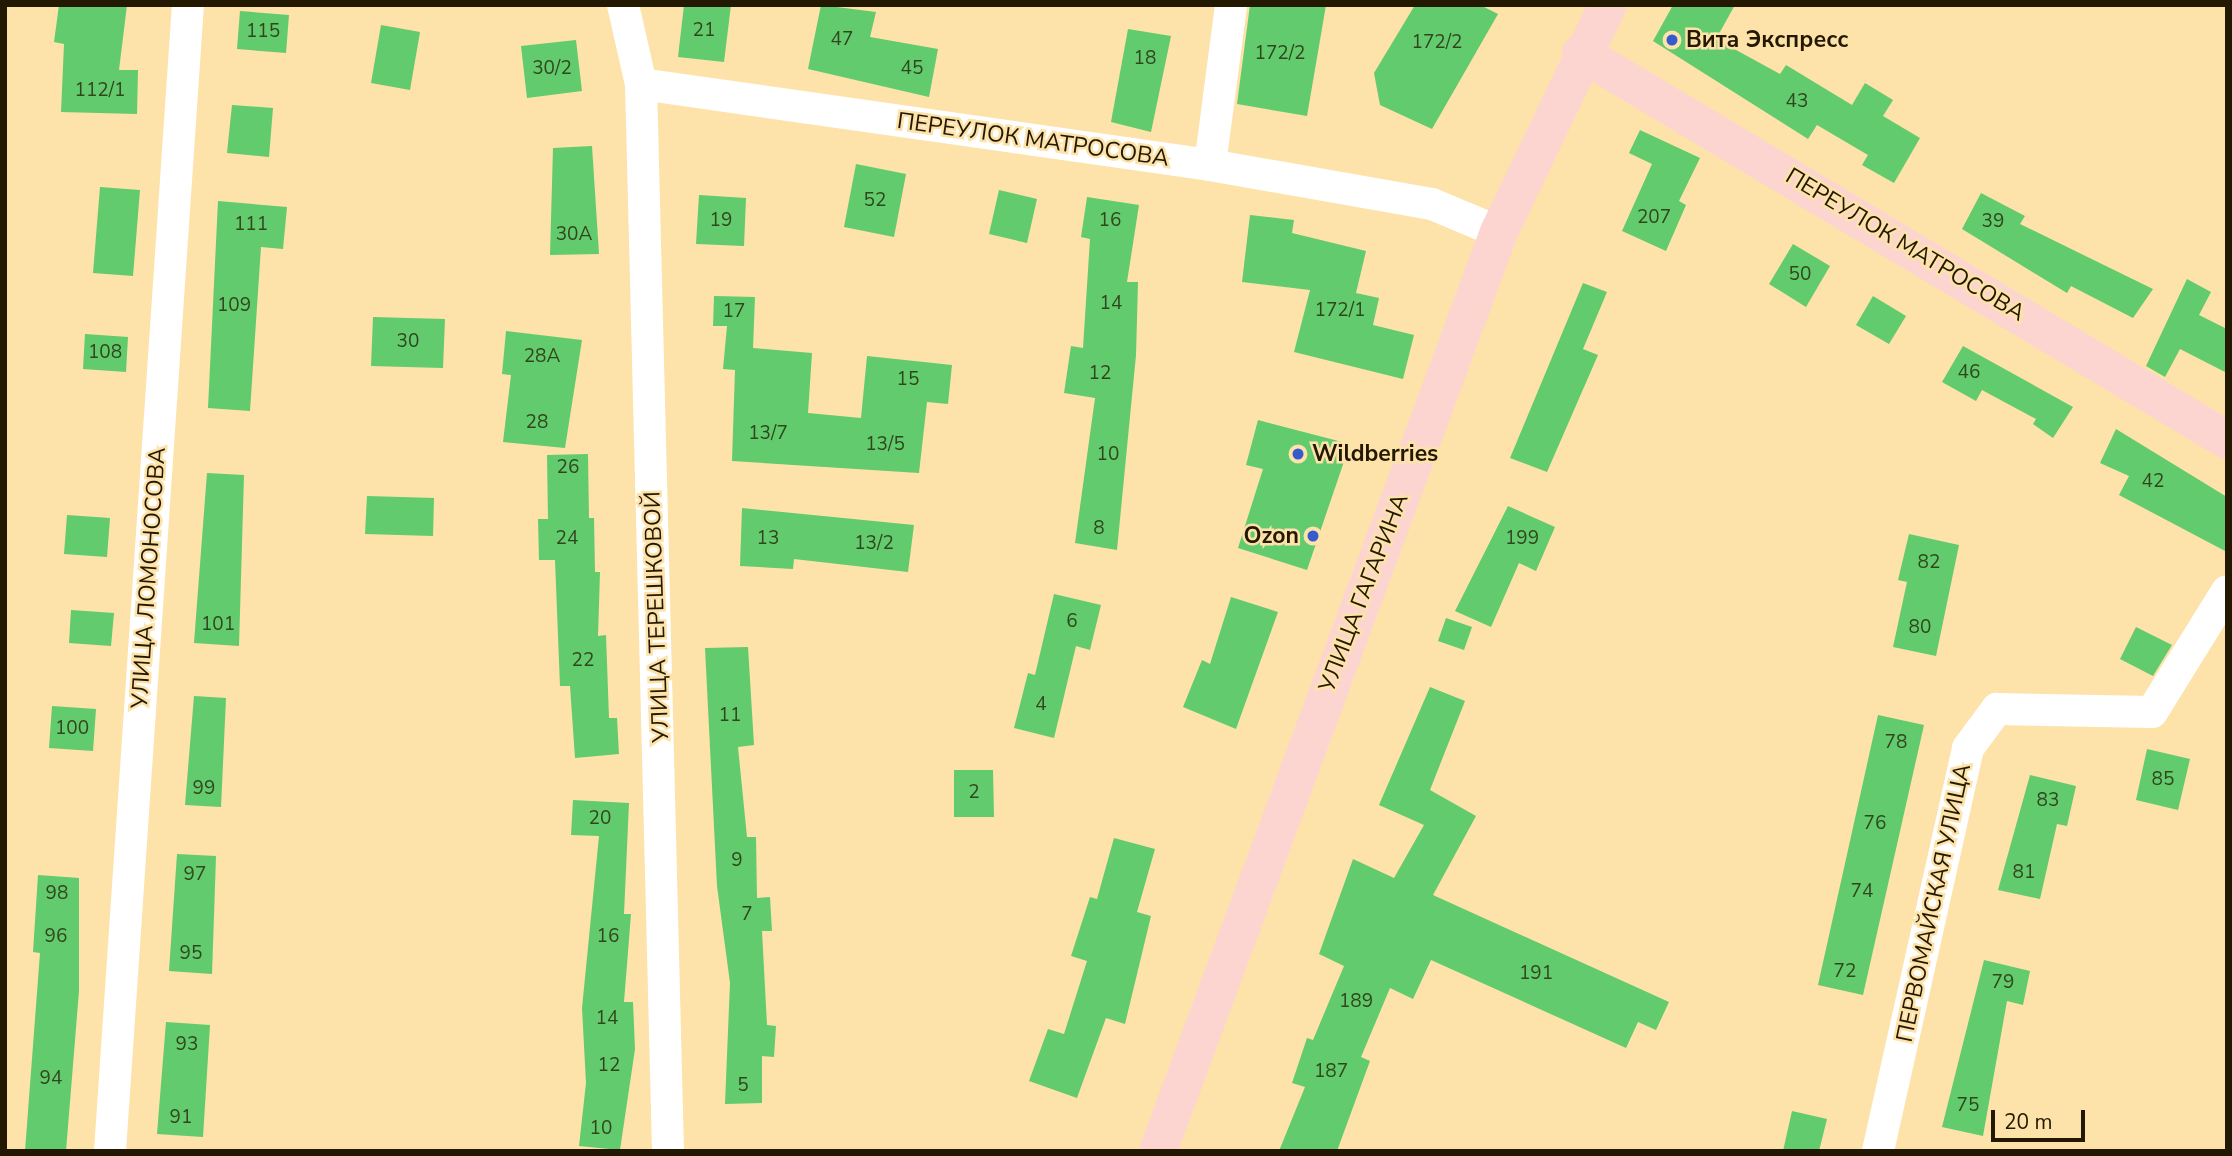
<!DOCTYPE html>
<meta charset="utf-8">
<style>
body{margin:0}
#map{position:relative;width:2232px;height:1156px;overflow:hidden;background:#fde2a9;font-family:"Nunito Sans",sans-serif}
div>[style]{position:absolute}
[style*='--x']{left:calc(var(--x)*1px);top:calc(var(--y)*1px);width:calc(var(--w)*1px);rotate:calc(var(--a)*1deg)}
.building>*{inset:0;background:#61cb6d}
.minor>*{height:32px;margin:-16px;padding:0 16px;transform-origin:16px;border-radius:16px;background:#fff}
.major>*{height:38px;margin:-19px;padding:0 19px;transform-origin:19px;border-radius:19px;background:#fcd5d1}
.dots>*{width:19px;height:19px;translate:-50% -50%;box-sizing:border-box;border:4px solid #fde2a9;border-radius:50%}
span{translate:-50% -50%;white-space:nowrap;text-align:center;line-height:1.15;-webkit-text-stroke:5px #fde2a9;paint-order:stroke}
.number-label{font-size:19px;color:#32461e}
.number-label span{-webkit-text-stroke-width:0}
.poi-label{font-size:23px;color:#231903;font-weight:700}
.left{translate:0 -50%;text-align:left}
.right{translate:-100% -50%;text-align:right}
.street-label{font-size:23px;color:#231903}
.frame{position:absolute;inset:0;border:7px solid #231903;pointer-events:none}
.scale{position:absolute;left:1991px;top:1110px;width:94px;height:32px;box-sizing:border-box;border:4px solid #231903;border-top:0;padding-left:9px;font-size:21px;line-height:24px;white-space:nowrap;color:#231903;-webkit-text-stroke:5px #fde2a9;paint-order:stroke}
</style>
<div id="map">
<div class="building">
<i style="clip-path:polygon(59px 5px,127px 5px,119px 70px,138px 70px,137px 114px,61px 112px,64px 44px,54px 42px)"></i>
<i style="clip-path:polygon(684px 5px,731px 5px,724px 62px,678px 57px)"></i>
<i style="clip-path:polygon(821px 5px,876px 12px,870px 37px,938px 49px,929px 97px,808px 69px)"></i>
<i style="clip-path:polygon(1250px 5px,1326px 5px,1307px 116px,1237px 104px)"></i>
<i style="clip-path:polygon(1415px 5px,1480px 5px,1498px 14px,1432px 129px,1380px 105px,1374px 73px)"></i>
<i style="clip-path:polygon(1673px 5px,1735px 5px,1716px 39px,1780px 74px,1786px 65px,1852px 105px,1865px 83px,1893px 100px,1883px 116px,1920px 138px,1894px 183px,1862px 165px,1868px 155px,1817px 125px,1808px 139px,1653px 41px)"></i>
<i style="clip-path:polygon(240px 11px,289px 15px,286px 53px,237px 49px)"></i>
<i style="clip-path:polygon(381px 25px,420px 32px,410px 90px,371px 83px)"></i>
<i style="clip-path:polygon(1128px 29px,1171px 36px,1151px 132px,1111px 122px)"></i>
<i style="clip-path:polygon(576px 40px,582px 91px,527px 98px,521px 46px)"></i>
<i style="clip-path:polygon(232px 105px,273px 108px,269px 157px,227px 153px)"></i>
<i style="clip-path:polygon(1640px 130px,1700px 158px,1679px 201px,1686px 205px,1666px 251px,1622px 231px,1652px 164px,1629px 153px)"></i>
<i style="clip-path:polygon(592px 146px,599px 254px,550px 255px,553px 148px)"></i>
<i style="clip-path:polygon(856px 164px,906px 174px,894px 237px,844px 227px)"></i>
<i style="clip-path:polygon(100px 187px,140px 190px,133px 276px,93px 273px)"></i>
<i style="clip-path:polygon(999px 190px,1037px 199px,1027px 243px,989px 234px)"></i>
<i style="clip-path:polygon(1981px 193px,2025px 216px,2020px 224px,2153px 289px,2133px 318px,2071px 286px,2067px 293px,1962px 229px)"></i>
<i style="clip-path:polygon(699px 195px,746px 198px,744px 246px,696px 244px)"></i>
<i style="clip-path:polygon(1087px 197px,1139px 205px,1127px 282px,1138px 282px,1136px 355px,1117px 550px,1075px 543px,1095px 398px,1064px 393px,1071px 346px,1083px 348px,1090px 239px,1081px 237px)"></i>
<i style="clip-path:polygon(218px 201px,287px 207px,283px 249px,261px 247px,250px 411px,208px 408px)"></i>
<i style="clip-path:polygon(1250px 215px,1294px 220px,1292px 233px,1366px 251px,1356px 293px,1379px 298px,1373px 325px,1414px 335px,1403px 379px,1294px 352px,1310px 290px,1242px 282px)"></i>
<i style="clip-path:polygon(1793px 244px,1830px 266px,1806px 307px,1769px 284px)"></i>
<i style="clip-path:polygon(2187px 279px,2211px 292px,2199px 315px,2227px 329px,2227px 373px,2180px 349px,2165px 377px,2146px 366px)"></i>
<i style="clip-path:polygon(1583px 283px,1607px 292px,1583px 349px,1598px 355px,1547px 472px,1510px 458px)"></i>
<i style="clip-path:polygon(714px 296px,755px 297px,753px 348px,812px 353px,808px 413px,861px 418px,867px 356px,952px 365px,948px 404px,927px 402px,919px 473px,732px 461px,735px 370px,723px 369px,727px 326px,713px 326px)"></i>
<i style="clip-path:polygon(1873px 296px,1906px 316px,1889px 344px,1856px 325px)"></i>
<i style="clip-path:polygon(373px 317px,445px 319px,443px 368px,371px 366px)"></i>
<i style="clip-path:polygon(506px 331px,582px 340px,565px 448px,503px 442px,511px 375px,502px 374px)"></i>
<i style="clip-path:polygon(85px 334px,128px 337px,126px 372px,83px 369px)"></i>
<i style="clip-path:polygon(1963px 346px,2073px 407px,2053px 438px,2033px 424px,2036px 419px,1982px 390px,1976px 401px,1942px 382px)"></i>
<i style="clip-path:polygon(1258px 420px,1350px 444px,1307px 570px,1238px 548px,1263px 469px,1246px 465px)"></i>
<i style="clip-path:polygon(2116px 429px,2227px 497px,2227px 552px,2119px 495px,2129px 476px,2100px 463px)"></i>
<i style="clip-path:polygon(588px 454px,589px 518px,594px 518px,595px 572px,600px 572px,598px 636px,606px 635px,609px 718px,617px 718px,619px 754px,575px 758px,570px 686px,560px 686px,555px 560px,539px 560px,538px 519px,548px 519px,547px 455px)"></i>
<i style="clip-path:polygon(207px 473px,244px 475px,239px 646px,194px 643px)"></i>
<i style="clip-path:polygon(367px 496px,434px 498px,433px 536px,365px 534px)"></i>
<i style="clip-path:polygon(1508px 506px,1555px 527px,1536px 571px,1519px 563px,1491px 627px,1455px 611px)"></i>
<i style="clip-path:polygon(742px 508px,914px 525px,908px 572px,794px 559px,793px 569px,740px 566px)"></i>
<i style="clip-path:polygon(67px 515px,110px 518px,107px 557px,64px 554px)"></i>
<i style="clip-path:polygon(1909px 534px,1959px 545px,1936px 656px,1893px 647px,1907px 582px,1898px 580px)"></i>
<i style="clip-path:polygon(1054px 594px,1101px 605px,1090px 650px,1076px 646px,1054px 738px,1014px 728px,1028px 673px,1035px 675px)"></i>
<i style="clip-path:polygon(1231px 597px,1278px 612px,1236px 729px,1183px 707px,1202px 660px,1210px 664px)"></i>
<i style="clip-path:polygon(71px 610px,114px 613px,111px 646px,69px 643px)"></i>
<i style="clip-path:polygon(1446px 618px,1472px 627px,1464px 650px,1438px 641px)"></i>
<i style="clip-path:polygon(2136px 627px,2172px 645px,2153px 676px,2120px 659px)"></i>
<i style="clip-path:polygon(748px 647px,754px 745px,738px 747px,747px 837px,756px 837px,757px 898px,770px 897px,772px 931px,762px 931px,767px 1025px,776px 1026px,774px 1057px,762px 1056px,762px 1103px,725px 1104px,730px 983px,717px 886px,705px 648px)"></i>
<i style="clip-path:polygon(1430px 687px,1465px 701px,1430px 790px,1476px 816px,1433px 895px,1669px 1002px,1656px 1030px,1638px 1022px,1626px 1048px,1431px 960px,1413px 999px,1390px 988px,1361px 1057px,1370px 1061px,1337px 1151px,1279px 1151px,1305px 1087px,1292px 1083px,1307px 1038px,1313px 1040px,1344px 966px,1319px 954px,1353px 859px,1394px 878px,1424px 825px,1379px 805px)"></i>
<i style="clip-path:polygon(194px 696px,226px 698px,221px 807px,185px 805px)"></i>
<i style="clip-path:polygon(52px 706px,96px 709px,93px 751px,49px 748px)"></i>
<i style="clip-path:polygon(1878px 715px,1924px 725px,1863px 995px,1818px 985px)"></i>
<i style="clip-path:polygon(2147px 749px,2190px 759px,2178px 810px,2136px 800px)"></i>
<i style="clip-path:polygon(954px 770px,993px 770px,994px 817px,954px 817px)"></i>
<i style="clip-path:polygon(2030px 775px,2076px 786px,2067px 826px,2057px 824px,2040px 899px,1998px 890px)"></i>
<i style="clip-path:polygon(573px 800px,629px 803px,624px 914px,631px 914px,624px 1002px,633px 1002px,635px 1049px,620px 1150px,579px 1146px,586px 1083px,582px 1008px,599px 836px,571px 835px)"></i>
<i style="clip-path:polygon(1114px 838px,1155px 849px,1137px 912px,1151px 916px,1125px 1024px,1106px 1018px,1077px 1098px,1029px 1081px,1048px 1029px,1064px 1034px,1087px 961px,1071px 956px,1090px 897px,1097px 899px)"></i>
<i style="clip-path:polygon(177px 854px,216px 856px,212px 974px,169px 971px)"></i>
<i style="clip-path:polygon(38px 875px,79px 878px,79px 991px,66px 1151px,25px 1151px,40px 953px,33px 952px)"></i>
<i style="clip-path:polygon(1984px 960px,2030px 971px,2023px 1005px,2007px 1001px,1983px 1136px,1942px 1127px)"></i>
<i style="clip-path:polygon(166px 1022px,210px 1025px,203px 1137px,157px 1134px)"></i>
<i style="clip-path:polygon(1792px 1111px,1827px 1119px,1819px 1151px,1783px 1151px)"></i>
</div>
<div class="minor">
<i style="--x:623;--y:5;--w:81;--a:77.2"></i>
<i style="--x:641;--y:84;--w:575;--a:8.1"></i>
<i style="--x:1210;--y:165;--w:225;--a:10"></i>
<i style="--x:1432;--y:204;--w:73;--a:22.7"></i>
<i style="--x:641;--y:84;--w:1067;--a:88.55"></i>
<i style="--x:1210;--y:165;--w:161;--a:-82.5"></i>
<i style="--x:110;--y:1151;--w:1149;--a:-86.11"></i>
<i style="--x:1878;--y:1151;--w:413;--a:-77.4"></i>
<i style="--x:1968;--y:748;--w:49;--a:-53.4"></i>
<i style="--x:1997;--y:709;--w:155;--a:1.1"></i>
<i style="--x:2152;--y:712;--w:142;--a:-58.2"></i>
</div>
<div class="major">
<i style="--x:1581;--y:53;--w:753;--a:30.92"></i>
<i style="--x:1158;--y:1151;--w:980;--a:-69.64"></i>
<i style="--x:1499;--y:232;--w:252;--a:-64.4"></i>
</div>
<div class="dots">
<i style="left:1672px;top:40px;background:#355bcc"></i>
<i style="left:1298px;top:454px;background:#355bcc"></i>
<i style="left:1313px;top:536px;background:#355bcc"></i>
</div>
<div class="number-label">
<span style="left:704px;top:31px">21</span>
<span style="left:263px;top:32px">115</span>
<span style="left:842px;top:40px">47</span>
<span style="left:1437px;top:43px">172/2</span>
<span style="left:1280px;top:54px">172/2</span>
<span style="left:1145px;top:59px">18</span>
<span style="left:552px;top:69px">30/2</span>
<span style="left:912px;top:69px">45</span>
<span style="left:100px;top:91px">112/1</span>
<span style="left:1797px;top:102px">43</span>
<span style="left:875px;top:201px">52</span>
<span style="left:1654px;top:218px">207</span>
<span style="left:721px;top:221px">19</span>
<span style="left:1110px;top:221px">16</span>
<span style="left:1993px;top:222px">39</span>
<span style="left:251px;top:225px">111</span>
<span style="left:574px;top:235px">30А</span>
<span style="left:1800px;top:275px">50</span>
<span style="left:1111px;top:304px">14</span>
<span style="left:234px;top:306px">109</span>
<span style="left:1340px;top:311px">172/1</span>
<span style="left:734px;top:312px">17</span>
<span style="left:408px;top:342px">30</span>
<span style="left:105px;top:353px">108</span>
<span style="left:542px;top:357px">28А</span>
<span style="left:1969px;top:373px">46</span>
<span style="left:1100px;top:374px">12</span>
<span style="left:908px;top:380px">15</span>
<span style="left:537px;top:423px">28</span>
<span style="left:768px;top:434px">13/7</span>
<span style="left:885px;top:445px">13/5</span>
<span style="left:1108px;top:455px">10</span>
<span style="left:568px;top:468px">26</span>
<span style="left:2153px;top:482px">42</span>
<span style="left:1099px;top:529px">8</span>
<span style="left:567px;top:539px">24</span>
<span style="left:768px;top:539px">13</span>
<span style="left:1522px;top:539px">199</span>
<span style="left:874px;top:544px">13/2</span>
<span style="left:1929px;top:563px">82</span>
<span style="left:1072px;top:622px">6</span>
<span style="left:218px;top:625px">101</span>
<span style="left:1920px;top:628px">80</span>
<span style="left:583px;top:661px">22</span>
<span style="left:1041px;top:705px">4</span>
<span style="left:730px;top:716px">11</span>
<span style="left:72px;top:729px">100</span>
<span style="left:1896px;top:743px">78</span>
<span style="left:2163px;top:780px">85</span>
<span style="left:204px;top:789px">99</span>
<span style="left:974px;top:793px">2</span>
<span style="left:2048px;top:801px">83</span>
<span style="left:600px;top:819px">20</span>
<span style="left:1875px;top:824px">76</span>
<span style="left:737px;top:861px">9</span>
<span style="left:2024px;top:873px">81</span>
<span style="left:195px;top:875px">97</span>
<span style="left:1862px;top:892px">74</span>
<span style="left:57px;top:894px">98</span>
<span style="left:747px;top:915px">7</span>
<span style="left:56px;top:937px">96</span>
<span style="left:608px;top:937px">16</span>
<span style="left:191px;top:954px">95</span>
<span style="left:1845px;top:972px">72</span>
<span style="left:1536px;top:974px">191</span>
<span style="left:2003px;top:983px">79</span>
<span style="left:1356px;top:1002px">189</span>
<span style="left:607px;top:1019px">14</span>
<span style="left:187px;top:1045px">93</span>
<span style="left:609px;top:1066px">12</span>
<span style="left:1331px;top:1072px">187</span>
<span style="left:51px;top:1079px">94</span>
<span style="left:743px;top:1086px">5</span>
<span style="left:1968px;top:1106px">75</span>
<span style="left:181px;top:1118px">91</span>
<span style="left:601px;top:1129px">10</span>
</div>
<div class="poi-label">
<span class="left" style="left:1686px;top:40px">Вита Экспресс</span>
<span class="left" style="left:1312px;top:454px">Wildberries</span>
<span class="right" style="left:1299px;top:536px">Ozon</span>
</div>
<div class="street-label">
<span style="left:1033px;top:140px;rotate:8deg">ПЕРЕУЛОК МАТРОСОВА</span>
<span style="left:1905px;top:245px;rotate:31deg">ПЕРЕУЛОК МАТРОСОВА</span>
<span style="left:149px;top:578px;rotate:-86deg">УЛИЦА ЛОМОНОСОВА</span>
<span style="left:1364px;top:593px;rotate:-69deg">УЛИЦА ГАГАРИНА</span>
<span style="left:657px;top:617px;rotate:-92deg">УЛИЦА ТЕРЕШКОВОЙ</span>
<span style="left:1934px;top:903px;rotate:-78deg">ПЕРВОМАЙСКАЯ УЛИЦА</span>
</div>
<div class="frame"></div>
<div class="scale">20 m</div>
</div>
